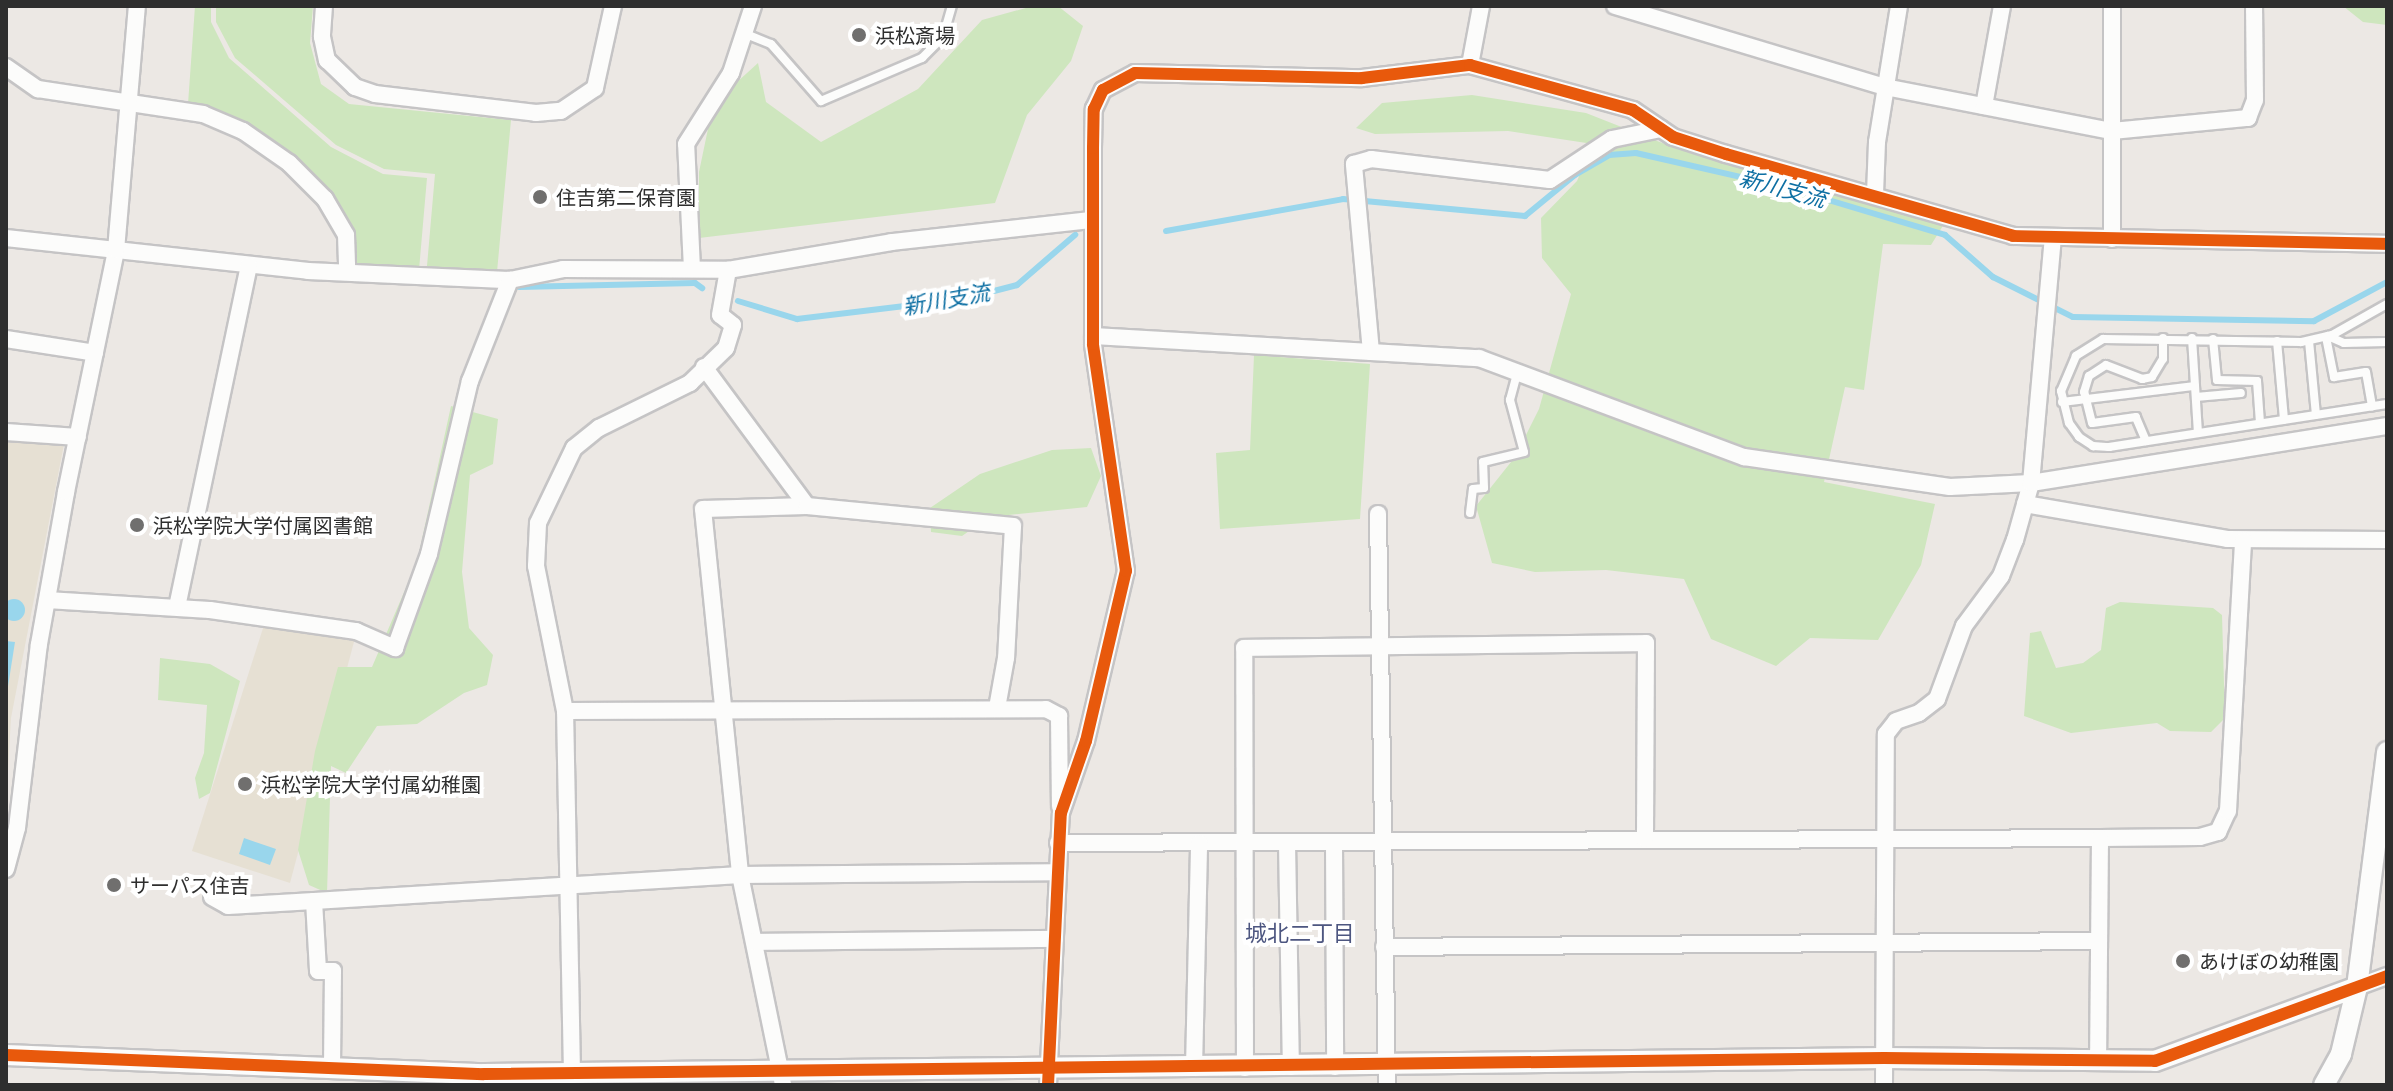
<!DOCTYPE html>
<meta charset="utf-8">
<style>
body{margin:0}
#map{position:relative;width:2393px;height:1091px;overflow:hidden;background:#ece8e4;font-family:Barlow,"Noto Sans JP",sans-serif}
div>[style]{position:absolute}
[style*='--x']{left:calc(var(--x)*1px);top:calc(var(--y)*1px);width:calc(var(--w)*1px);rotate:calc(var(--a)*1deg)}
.education>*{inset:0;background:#e6e0d3}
.green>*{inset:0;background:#cee6be}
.water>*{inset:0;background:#99d6ec}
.round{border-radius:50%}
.stream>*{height:6px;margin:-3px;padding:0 3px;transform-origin:3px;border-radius:3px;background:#99d6ec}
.roads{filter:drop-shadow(2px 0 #c5c4c5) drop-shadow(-2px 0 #c5c4c5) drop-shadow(0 2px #c5c4c5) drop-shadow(0 -2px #c5c4c5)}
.service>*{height:8px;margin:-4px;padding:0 4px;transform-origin:4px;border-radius:4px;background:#fcfcfb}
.minor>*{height:16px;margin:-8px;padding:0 8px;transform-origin:8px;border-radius:8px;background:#fcfcfb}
.tertiary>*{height:20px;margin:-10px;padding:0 10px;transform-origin:10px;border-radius:10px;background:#fcfcfb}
.cycleway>*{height:12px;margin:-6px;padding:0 6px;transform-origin:6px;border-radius:6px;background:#e8590c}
.dots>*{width:22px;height:22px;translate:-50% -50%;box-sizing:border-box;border:4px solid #fff;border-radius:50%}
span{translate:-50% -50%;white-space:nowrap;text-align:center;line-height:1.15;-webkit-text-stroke:8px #fff;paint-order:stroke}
.poi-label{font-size:20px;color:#2e2e2e}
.left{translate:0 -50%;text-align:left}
.water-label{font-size:22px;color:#0d6fa3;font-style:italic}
.neighbourhood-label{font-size:22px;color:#4d5680}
.frame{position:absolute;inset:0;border:8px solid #2e2e2e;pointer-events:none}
</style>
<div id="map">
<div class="education">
<i style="clip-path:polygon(6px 434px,65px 439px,11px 718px,6px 805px)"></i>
<i style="clip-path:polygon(264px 625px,355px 638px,290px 883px,192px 851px)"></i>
</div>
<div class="green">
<i style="clip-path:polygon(195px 6px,211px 6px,211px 22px,229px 58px,331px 147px,383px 174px,427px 178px,419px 270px,357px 265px,355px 238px,342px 210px,288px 153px,188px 104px)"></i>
<i style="clip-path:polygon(216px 6px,313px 6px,310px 43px,321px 84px,349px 104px,511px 120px,497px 272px,427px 266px,435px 174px,384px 169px,336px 145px,235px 58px,216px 22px)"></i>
<i style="clip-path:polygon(1033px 6px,1058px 6px,1083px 26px,1071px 61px,1027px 115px,995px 203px,699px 238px,699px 172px,709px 124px,736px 83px,758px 63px,766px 102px,821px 142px,918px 89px,982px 20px)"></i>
<i style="clip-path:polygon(2343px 6px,2387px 6px,2387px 25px,2363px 22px)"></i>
<i style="clip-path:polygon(1472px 95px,1586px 113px,1675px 148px,1944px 224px,1931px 245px,1883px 244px,1864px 390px,1845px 387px,1824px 482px,1935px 504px,1921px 565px,1878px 640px,1810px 638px,1776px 666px,1711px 639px,1684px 579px,1606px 570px,1535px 572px,1492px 563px,1476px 506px,1515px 457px,1539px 409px,1571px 294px,1542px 258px,1541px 218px,1577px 181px,1593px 144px,1508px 131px,1375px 134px,1356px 128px,1382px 103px)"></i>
<i style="clip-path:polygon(1254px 355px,1370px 364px,1360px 519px,1220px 529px,1216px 453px,1250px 450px)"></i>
<i style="clip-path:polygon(451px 406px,498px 419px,493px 464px,470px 475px,462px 572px,469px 628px,493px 655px,487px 685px,464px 693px,417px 724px,377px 726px,346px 773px,331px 766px,327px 893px,309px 885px,298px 850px,315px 751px,338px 667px,372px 667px,417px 562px)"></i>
<i style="clip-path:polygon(1091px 448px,1101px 476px,1087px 507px,989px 517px,962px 536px,931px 532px,930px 508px,980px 474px,1052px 450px)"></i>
<i style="clip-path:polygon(2120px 602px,2213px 608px,2222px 615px,2225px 718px,2211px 732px,2170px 731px,2157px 723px,2071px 733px,2024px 716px,2030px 633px,2041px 631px,2056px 668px,2083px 663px,2101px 650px,2106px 608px)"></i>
<i style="clip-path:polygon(160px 658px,210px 664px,240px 681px,210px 793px,199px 799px,195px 778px,204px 753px,207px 705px,158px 700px)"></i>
</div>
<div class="water">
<i class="round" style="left:3px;top:599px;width:22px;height:22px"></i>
<i style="clip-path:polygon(6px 641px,15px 642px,6px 699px)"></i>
<i style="clip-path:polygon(244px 838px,276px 849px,270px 865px,239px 854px)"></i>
</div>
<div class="stream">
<i style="--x:1166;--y:231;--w:180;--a:-10.2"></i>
<i style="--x:1343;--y:199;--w:183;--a:5.3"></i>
<i style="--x:1525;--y:216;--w:65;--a:-39.4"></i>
<i style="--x:1575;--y:175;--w:39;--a:-30"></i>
<i style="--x:1609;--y:155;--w:27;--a:-4"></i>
<i style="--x:1636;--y:153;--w:153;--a:12.9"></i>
<i style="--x:1785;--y:187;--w:167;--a:16.7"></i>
<i style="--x:1945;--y:235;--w:64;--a:41.2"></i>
<i style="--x:1993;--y:277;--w:89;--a:26.6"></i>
<i style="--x:2073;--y:317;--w:241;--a:1"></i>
<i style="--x:2314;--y:321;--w:83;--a:-28.1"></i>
<i style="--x:519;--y:287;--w:176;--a:-1.3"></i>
<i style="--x:695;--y:283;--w:9;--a:36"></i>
<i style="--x:738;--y:301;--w:62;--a:17"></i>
<i style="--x:797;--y:319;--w:167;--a:-6.9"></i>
<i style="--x:963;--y:299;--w:56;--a:-14.5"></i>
<i style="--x:1017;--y:285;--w:77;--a:-40.8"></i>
</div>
<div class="roads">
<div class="service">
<i style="--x:746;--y:34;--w:27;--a:22"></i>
<i style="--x:771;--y:44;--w:76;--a:48.7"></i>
<i style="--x:821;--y:101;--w:110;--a:-23.1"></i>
<i style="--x:922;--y:58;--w:30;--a:-45"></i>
<i style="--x:943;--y:37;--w:32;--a:-74"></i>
<i style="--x:2387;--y:304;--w:63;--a:150.6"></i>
<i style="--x:2332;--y:335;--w:32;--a:167"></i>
<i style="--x:2301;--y:342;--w:198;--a:-179.1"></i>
<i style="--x:2103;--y:339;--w:32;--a:148"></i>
<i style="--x:2076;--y:356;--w:38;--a:113"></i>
<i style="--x:2061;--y:391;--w:33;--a:76"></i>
<i style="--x:2069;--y:423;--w:17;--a:54"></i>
<i style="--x:2079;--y:437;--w:17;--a:33"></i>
<i style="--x:2093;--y:446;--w:16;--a:4"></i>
<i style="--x:2109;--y:447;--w:281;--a:-8.8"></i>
<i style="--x:2328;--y:336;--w:17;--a:24"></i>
<i style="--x:2344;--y:343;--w:43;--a:-1.3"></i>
<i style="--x:2326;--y:337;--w:41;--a:78.7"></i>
<i style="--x:2334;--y:377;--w:32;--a:-9"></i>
<i style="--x:2366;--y:372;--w:35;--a:80"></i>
<i style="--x:2192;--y:338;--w:95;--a:86.4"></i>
<i style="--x:2213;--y:339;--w:41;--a:84.4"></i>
<i style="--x:2217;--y:380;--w:40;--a:1.4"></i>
<i style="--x:2257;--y:381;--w:42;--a:85.9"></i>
<i style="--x:2277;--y:341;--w:79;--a:84.9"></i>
<i style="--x:2309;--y:341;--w:74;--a:84.6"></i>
<i style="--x:2196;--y:397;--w:45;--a:-5.1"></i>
<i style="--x:2062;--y:402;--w:134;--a:-6.9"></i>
<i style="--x:2146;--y:441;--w:26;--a:-113"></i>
<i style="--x:2136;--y:417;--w:44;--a:172.2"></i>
<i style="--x:2092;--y:423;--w:32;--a:-104"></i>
<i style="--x:2084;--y:392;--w:17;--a:-73"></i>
<i style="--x:2089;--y:376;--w:20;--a:-33"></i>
<i style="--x:2106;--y:365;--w:39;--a:21"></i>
<i style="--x:2142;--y:379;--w:10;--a:-11"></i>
<i style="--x:2152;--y:377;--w:21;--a:-59"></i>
<i style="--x:2163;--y:359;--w:21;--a:-90"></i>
<i style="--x:1470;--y:513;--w:24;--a:-83"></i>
<i style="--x:1473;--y:489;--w:11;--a:-5"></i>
<i style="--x:1484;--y:488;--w:26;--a:-92"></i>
<i style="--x:1483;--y:462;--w:42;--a:-13.7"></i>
<i style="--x:1524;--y:452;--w:54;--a:-105.1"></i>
<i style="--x:1510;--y:400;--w:31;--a:-75"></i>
</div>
<div class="minor">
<i style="--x:324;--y:6;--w:31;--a:94"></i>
<i style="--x:322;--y:37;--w:24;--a:78"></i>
<i style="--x:327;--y:60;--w:39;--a:44"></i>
<i style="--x:355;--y:87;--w:21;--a:19"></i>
<i style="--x:375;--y:94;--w:162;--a:6.7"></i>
<i style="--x:536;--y:113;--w:25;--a:-5"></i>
<i style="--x:561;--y:111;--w:41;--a:-34.1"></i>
<i style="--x:595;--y:88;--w:84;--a:-77.6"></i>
<i style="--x:1615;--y:6;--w:282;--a:16.7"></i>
<i style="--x:1885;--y:87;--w:231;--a:11"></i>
<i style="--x:2112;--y:131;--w:137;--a:-5.5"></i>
<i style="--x:2248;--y:118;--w:19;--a:-69"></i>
<i style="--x:2255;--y:100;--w:94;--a:-90.6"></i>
<i style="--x:1470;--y:65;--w:60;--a:-79.4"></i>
<i style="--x:6;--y:67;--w:39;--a:35"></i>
<i style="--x:38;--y:89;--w:167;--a:8.6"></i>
<i style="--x:203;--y:114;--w:43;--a:23"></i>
<i style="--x:243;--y:131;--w:56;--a:34.8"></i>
<i style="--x:289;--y:163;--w:51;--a:45"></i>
<i style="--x:325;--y:199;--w:42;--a:59.7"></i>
<i style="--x:346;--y:235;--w:37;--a:88"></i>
<i style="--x:1984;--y:106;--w:102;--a:-79.8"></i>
<i style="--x:1875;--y:194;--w:52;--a:-87.8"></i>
<i style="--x:1877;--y:142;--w:138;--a:-80.8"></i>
<i style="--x:6;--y:238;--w:304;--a:6.2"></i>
<i style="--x:308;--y:271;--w:202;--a:2.6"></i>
<i style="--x:510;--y:280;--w:54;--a:-11.7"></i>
<i style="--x:563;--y:269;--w:165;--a:0.3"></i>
<i style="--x:728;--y:270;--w:166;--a:-9.7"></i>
<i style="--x:892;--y:242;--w:201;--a:-6.3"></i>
<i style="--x:2112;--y:239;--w:233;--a:-90"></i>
<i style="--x:692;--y:269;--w:125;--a:-92.7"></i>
<i style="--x:686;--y:144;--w:84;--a:-57.6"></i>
<i style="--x:731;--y:73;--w:71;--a:-71.8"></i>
<i style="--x:1093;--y:336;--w:387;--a:3.3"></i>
<i style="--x:1479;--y:358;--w:283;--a:20.5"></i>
<i style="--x:1744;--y:457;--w:208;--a:8.3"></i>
<i style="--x:1950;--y:487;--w:81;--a:-2.8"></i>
<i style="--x:2031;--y:483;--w:361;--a:-9.1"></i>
<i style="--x:6;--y:339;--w:90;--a:8.9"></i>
<i style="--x:1371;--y:352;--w:189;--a:-95.2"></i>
<i style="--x:1354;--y:164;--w:18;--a:-16"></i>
<i style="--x:1371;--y:159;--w:180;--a:6.7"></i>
<i style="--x:1550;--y:180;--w:74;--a:-33.5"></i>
<i style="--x:1612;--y:139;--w:50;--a:-11.5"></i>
<i style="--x:704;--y:367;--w:173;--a:53.5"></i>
<i style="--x:807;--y:506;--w:104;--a:178.3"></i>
<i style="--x:703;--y:509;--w:368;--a:84.2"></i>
<i style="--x:740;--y:875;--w:214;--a:78.4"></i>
<i style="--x:6;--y:432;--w:72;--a:4"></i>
<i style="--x:2025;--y:504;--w:205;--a:9.8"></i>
<i style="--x:2227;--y:539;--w:160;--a:0.4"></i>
<i style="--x:807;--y:506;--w:207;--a:5.5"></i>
<i style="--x:1013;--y:526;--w:132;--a:93"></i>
<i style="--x:1006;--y:658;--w:51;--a:100.2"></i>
<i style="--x:1378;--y:514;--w:571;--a:89.1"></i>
<i style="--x:47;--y:600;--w:163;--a:3.5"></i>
<i style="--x:210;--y:610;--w:148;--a:8.2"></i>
<i style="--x:356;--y:631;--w:43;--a:23.6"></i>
<i style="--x:395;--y:648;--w:100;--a:-70.1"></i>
<i style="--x:429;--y:554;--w:178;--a:-76.7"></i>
<i style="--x:470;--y:381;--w:109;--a:-68.4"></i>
<i style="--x:177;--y:607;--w:349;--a:-78.1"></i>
<i style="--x:565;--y:711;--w:481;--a:-0.2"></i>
<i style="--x:1046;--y:709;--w:15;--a:28"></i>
<i style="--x:1059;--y:716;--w:90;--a:89.4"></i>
<i style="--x:2100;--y:838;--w:100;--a:-0.6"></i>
<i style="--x:2200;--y:837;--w:19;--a:-16"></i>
<i style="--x:2218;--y:832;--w:23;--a:-65"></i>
<i style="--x:2228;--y:811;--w:271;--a:-86.8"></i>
<i style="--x:1058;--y:843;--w:1042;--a:-0.27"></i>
<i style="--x:2100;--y:838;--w:222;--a:90.5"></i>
<i style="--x:1287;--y:843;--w:224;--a:89"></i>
<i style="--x:1334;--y:843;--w:224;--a:89.7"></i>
<i style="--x:6;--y:869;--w:42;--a:-75"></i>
<i style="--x:17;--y:828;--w:185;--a:-83.2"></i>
<i style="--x:39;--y:644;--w:154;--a:-79.9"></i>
<i style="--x:66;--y:492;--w:247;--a:-78.3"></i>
<i style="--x:116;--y:250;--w:245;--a:-85.1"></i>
<i style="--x:212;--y:897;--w:18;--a:29"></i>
<i style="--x:228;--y:906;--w:86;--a:-3.3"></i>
<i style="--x:314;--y:901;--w:70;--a:86.7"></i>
<i style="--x:318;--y:971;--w:15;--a:0"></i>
<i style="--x:333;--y:971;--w:98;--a:90.6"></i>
<i style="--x:314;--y:901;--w:427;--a:-3.5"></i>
<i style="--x:740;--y:875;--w:315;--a:-0.5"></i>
<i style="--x:755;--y:942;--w:300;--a:-0.6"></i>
<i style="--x:1384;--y:947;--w:715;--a:-0.48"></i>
<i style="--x:2357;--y:987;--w:32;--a:-20"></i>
<i style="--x:1194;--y:1068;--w:225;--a:-88.7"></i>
<i style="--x:1245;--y:1068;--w:420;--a:-90.1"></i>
<i style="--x:1244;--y:648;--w:402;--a:-0.7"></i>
<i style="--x:1646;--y:643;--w:196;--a:90.3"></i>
<i style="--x:572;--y:1073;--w:362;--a:-91.1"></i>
<i style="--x:565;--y:711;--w:148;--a:-101.3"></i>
<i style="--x:536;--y:566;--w:43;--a:-87.3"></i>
<i style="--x:538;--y:523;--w:83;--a:-64.4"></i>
<i style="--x:574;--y:448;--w:32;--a:-39"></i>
<i style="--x:599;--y:428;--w:102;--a:-26.3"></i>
<i style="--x:690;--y:383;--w:50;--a:-44.2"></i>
<i style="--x:726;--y:348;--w:24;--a:-73"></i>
<i style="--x:733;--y:325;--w:16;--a:-142"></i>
<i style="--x:720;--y:315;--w:46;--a:-79.9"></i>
<i style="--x:1048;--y:1085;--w:272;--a:-87.3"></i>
<i style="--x:1061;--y:813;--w:76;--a:-70.9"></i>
<i style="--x:1086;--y:741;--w:175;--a:-76.8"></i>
<i style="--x:1126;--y:571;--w:229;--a:-98.3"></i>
<i style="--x:1093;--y:344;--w:196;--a:-90"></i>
<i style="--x:1093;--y:148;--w:39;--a:-89"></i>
<i style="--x:1094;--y:109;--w:21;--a:-65"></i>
<i style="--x:1103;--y:90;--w:36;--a:-28"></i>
<i style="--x:1135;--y:73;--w:227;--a:1.3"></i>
<i style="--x:1362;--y:78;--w:109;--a:-6.9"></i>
<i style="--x:1470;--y:65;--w:169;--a:15.4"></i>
<i style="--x:1633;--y:110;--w:48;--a:34"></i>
<i style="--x:1673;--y:137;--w:56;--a:17.8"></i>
<i style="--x:1726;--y:154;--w:298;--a:15.9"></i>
<i style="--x:2013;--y:236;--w:374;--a:1.2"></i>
<i style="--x:1884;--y:1085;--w:351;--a:-89.7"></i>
<i style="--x:1886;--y:734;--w:16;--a:-52"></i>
<i style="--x:1896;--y:721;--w:24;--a:-19"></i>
<i style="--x:1919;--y:713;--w:23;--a:-38"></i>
<i style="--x:1937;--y:699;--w:78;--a:-69.7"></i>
<i style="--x:1964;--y:626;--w:62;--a:-53.5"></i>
<i style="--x:2001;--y:576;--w:39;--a:-69"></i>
<i style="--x:2015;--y:540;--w:59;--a:-74.3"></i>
<i style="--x:2031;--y:483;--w:246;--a:-84.9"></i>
</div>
<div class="tertiary">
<i style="--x:6;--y:1055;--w:478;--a:2.3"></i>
<i style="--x:484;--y:1074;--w:1400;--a:-0.65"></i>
<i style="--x:1884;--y:1058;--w:271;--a:0.6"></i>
<i style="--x:2155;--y:1061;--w:215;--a:-20.1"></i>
<i style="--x:2324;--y:1085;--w:35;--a:-61"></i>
<i style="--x:2341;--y:1054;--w:69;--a:-76.6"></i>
<i style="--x:2357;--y:987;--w:237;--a:-82.7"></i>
</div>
</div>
<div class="cycleway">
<i style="--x:6;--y:1055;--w:478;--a:2.3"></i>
<i style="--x:484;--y:1074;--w:1400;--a:-0.65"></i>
<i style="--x:1884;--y:1058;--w:271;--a:0.6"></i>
<i style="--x:2155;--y:1061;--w:247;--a:-20.1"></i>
<i style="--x:1048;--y:1085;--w:272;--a:-87.3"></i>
<i style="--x:1061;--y:813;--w:76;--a:-70.9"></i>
<i style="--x:1086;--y:741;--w:175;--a:-76.8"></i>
<i style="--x:1126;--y:571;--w:229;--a:-98.3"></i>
<i style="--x:1093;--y:344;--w:196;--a:-90"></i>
<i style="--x:1093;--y:148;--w:39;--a:-89"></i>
<i style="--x:1094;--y:109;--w:21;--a:-65"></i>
<i style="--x:1103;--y:90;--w:36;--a:-28"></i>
<i style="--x:1135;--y:73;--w:227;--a:1.3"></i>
<i style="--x:1362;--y:78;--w:109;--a:-6.9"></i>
<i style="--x:1470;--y:65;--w:169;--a:15.4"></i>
<i style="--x:1633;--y:110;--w:48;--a:34"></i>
<i style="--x:1673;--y:137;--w:56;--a:17.8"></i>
<i style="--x:1726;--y:154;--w:298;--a:15.9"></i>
<i style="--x:2013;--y:236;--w:374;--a:1.2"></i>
</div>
<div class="dots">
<i style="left:859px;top:35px;background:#706f6e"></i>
<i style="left:540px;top:197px;background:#706f6e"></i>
<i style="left:137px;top:525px;background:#706f6e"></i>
<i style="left:245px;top:784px;background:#706f6e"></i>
<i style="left:114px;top:885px;background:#706f6e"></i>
<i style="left:2183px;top:961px;background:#706f6e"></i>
</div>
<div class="poi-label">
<span class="left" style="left:875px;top:35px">浜松斎場</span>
<span class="left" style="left:556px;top:197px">住吉第二保育園</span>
<span class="left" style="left:153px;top:525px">浜松学院大学付属図書館</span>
<span class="left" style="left:261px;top:784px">浜松学院大学付属幼稚園</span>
<span class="left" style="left:130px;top:885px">サーパス住吉</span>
<span class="left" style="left:2199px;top:961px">あけぼの幼稚園</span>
</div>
<div class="water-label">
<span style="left:1783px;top:188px;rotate:15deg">新川支流</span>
<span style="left:946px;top:299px;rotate:-10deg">新川支流</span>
</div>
<div class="neighbourhood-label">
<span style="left:1300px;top:933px">城北二丁目</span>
</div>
<div class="frame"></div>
</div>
